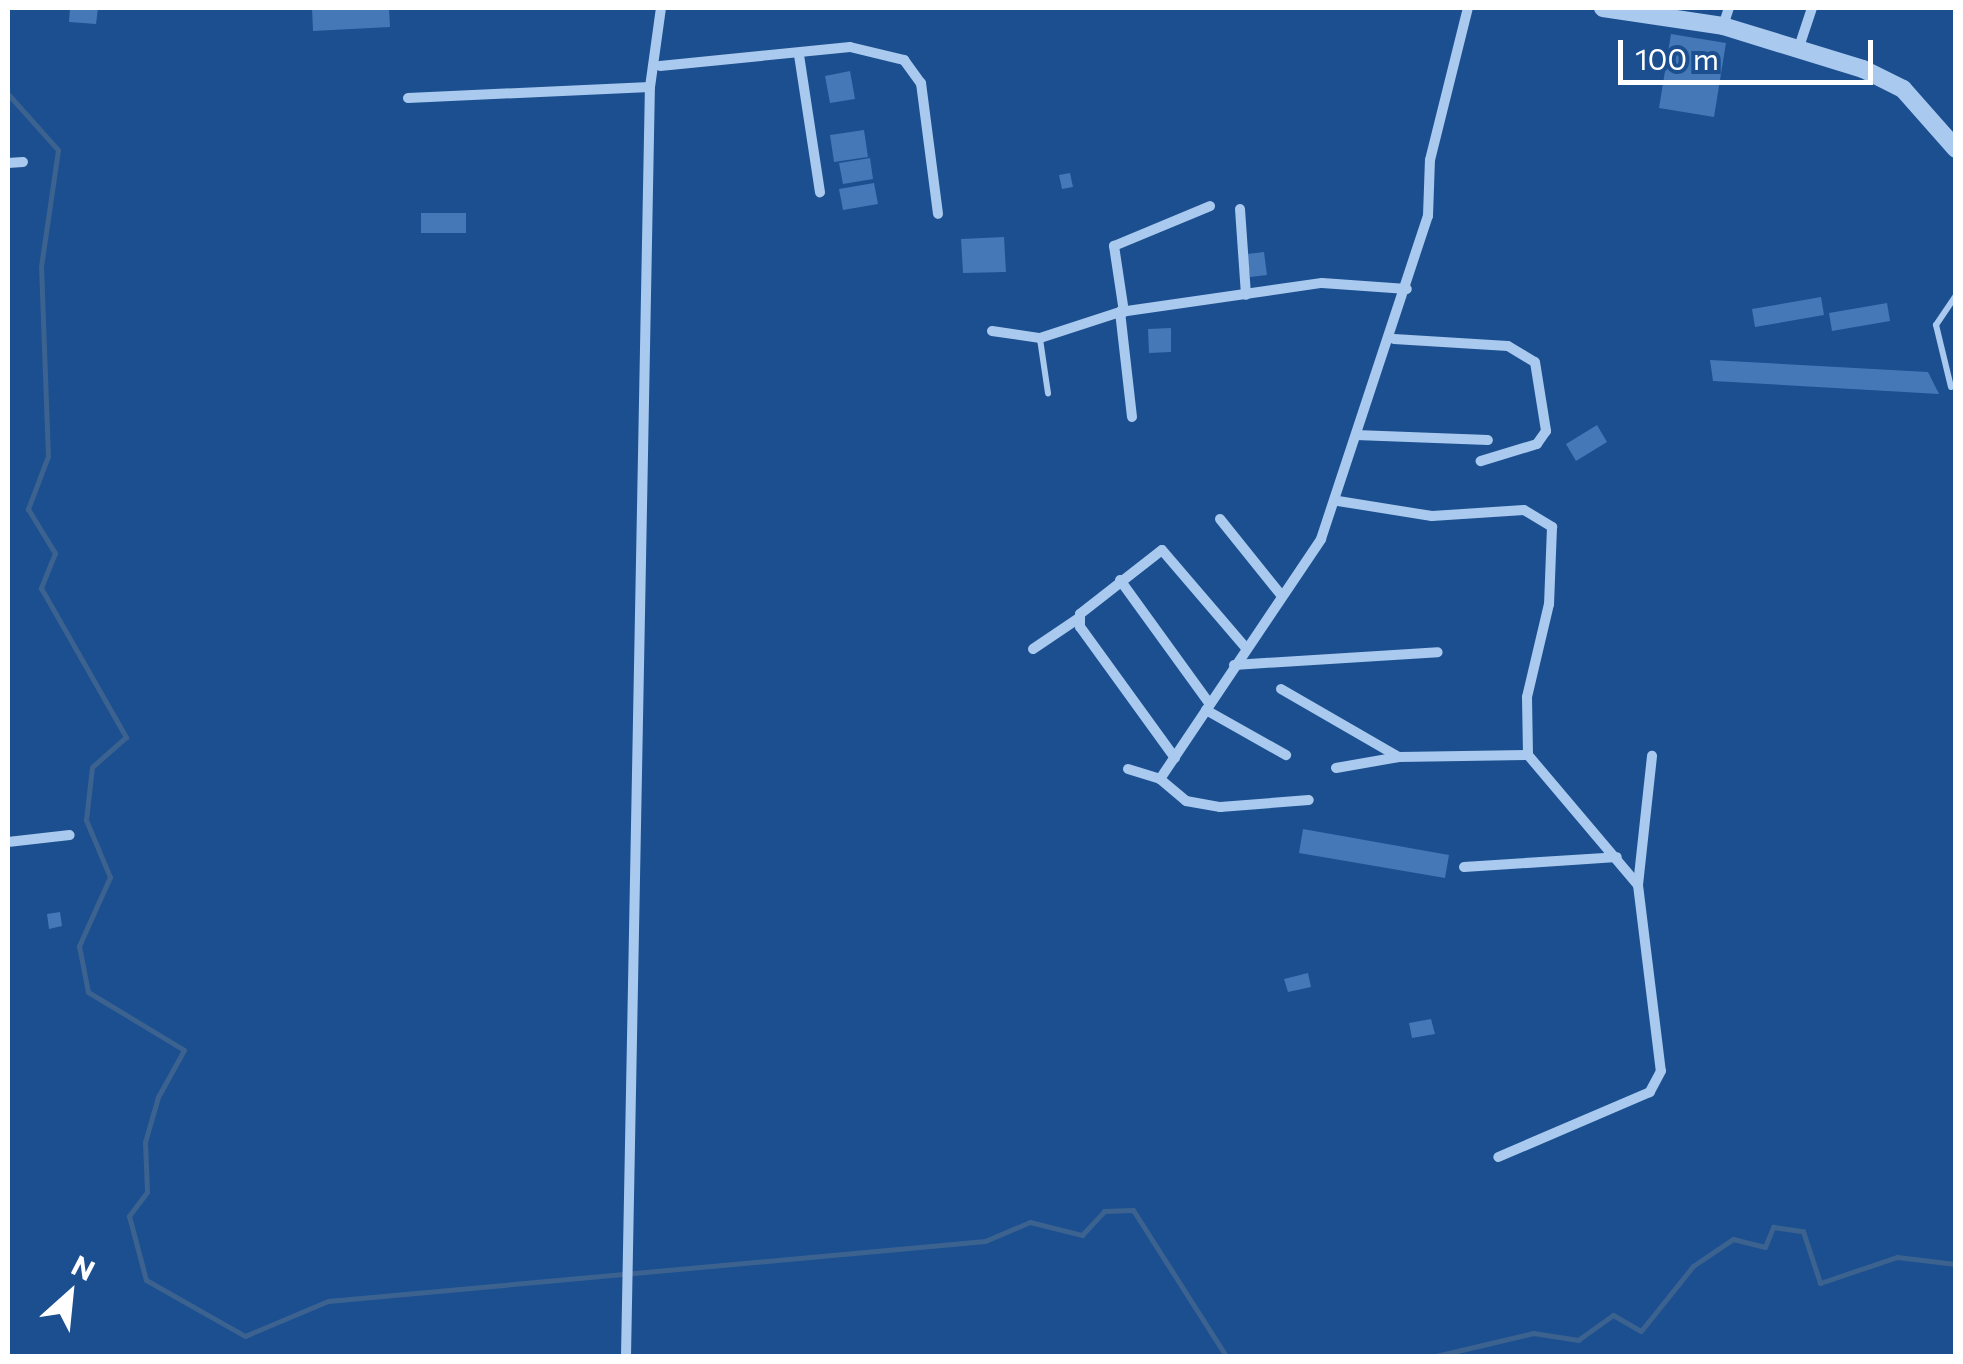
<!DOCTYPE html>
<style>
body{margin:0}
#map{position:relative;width:1963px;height:1364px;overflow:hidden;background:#1b4f8f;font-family:Commissioner,sans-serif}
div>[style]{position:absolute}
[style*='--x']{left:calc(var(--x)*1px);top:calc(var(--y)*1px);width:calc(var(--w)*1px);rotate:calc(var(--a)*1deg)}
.stream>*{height:5px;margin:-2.5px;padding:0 2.5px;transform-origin:2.5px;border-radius:2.5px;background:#3c6290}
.building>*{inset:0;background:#4478b7}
.service>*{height:6px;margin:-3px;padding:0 3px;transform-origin:3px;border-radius:3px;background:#a9c9ee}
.minor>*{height:10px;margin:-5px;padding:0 5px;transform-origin:5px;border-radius:5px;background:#a9c9ee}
.tertiary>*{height:18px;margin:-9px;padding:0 9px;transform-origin:9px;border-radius:9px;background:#a9c9ee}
span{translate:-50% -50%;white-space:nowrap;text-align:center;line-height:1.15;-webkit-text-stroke:8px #1b4f8f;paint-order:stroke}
.frame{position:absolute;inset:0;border:10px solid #fff;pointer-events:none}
.north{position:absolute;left:20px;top:1244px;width:100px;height:100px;-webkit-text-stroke:8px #1b4f8f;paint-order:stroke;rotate:27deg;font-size:28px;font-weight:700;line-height:40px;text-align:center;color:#fff}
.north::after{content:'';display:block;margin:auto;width:35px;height:45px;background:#fff;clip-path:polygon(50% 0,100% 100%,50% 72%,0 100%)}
.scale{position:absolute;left:1618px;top:40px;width:255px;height:45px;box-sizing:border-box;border:5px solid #fff;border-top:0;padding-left:12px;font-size:30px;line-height:35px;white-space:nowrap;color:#fff;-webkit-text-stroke:8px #1b4f8f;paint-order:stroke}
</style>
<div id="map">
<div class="stream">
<i style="--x:8;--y:94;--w:75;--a:48.2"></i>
<i style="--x:58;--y:150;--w:117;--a:98.3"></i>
<i style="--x:41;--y:266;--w:190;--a:87.9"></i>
<i style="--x:48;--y:456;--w:57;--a:110.7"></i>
<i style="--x:28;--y:509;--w:52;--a:58.5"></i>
<i style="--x:55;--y:553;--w:38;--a:112"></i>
<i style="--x:41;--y:588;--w:172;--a:60.3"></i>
<i style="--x:126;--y:737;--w:45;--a:138.6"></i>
<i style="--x:92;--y:767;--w:53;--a:96.5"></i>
<i style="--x:86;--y:820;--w:62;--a:67.2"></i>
<i style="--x:110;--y:877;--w:76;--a:114.2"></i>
<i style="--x:79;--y:946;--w:47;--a:78.9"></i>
<i style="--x:88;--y:992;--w:112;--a:31.1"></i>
<i style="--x:184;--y:1050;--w:54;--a:119"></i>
<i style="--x:158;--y:1097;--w:47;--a:106.1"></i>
<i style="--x:145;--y:1142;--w:50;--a:87.7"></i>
<i style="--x:147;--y:1192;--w:30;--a:127"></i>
<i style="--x:129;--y:1216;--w:66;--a:75.1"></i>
<i style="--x:146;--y:1280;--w:114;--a:29.5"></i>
<i style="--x:245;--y:1336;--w:90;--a:-22.9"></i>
<i style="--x:328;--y:1301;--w:660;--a:-5.22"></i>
<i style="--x:985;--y:1241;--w:49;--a:-22.9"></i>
<i style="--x:1030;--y:1222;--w:54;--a:14"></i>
<i style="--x:1082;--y:1235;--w:33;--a:-47"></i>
<i style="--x:1104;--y:1211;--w:29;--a:-2"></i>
<i style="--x:1133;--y:1210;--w:173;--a:57.5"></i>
<i style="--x:1436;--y:1356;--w:100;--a:-13.3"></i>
<i style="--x:1533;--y:1333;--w:46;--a:8.8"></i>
<i style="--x:1578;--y:1340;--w:43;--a:-35.5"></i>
<i style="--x:1613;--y:1315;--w:32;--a:30"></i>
<i style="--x:1641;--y:1331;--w:83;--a:-51.3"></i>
<i style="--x:1693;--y:1266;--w:48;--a:-34"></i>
<i style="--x:1733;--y:1239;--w:33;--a:14"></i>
<i style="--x:1765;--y:1247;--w:22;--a:-68"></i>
<i style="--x:1773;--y:1227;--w:30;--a:8"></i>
<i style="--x:1803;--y:1231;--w:55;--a:71.9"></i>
<i style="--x:1820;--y:1283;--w:81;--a:-18.7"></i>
<i style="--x:1897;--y:1257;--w:59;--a:6.8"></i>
</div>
<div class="building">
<i style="clip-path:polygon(70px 8px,98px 8px,96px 24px,69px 22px)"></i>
<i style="clip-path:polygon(312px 8px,389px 8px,390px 27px,313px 31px)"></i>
<i style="clip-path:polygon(1671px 34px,1726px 43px,1714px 117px,1659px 108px)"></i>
<i style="clip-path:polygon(850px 71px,855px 99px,830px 103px,825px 76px)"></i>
<i style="clip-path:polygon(864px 130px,868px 157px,834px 162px,830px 135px)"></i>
<i style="clip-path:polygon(870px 158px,873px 179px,843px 184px,839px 163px)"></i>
<i style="clip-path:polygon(1070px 173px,1073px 187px,1062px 189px,1059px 175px)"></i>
<i style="clip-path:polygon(874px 183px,878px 204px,843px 210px,839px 189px)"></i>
<i style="clip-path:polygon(421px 213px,466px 213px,466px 233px,421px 233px)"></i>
<i style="clip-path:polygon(1004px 237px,1006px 272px,963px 273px,961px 239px)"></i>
<i style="clip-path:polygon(1264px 252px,1267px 275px,1250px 277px,1247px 254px)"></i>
<i style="clip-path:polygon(1821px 297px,1824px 315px,1755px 327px,1752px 309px)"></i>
<i style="clip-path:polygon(1887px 303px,1890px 321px,1832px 331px,1829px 313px)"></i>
<i style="clip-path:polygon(1171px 328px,1171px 352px,1149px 353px,1148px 329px)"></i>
<i style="clip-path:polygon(1710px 360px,1928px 372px,1939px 394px,1713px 381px)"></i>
<i style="clip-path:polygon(1597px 425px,1607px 442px,1576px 461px,1566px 444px)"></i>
<i style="clip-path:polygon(1303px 829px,1449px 855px,1445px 878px,1299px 853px)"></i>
<i style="clip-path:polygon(60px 912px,62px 926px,49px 929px,47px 914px)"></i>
<i style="clip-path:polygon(1308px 973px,1311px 987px,1288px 992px,1284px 979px)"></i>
<i style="clip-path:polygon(1431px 1019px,1435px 1034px,1412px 1038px,1409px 1023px)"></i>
</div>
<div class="service">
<i style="--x:1040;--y:339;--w:55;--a:81.6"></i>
<i style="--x:1951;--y:387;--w:64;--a:-103.6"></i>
<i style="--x:1936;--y:325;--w:36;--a:-56"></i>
</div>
<div class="minor">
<i style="--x:1723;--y:26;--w:19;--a:-72"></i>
<i style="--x:1799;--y:47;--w:41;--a:-71.6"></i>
<i style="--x:799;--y:55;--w:139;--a:81.3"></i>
<i style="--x:660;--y:66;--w:191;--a:-5.7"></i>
<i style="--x:850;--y:47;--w:56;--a:13.5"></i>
<i style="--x:904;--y:60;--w:29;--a:54"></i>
<i style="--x:921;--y:83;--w:132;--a:82.6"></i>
<i style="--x:408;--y:98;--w:242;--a:-2.6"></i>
<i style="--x:8;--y:163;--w:15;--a:-4"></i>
<i style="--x:1240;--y:209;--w:86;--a:86"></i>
<i style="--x:1124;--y:312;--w:67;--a:-98.6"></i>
<i style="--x:1114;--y:246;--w:104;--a:-22.6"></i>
<i style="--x:992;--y:331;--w:49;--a:8.3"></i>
<i style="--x:1040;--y:338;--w:84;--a:-18"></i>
<i style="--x:1394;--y:339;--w:114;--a:3.5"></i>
<i style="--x:1508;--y:346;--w:31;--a:31"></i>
<i style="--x:1535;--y:362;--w:70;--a:80.9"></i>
<i style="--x:1546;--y:431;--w:16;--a:125"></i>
<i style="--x:1537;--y:444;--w:59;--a:163.1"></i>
<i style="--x:1132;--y:417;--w:106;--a:-96.5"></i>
<i style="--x:1120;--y:312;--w:204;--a:-8.2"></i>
<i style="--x:1322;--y:283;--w:85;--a:4"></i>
<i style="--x:1356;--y:435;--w:132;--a:2.2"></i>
<i style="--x:1338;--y:501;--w:95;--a:9.1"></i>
<i style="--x:1432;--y:516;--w:92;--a:-3.7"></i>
<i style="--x:1524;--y:510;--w:33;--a:31"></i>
<i style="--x:1552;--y:527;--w:77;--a:92.2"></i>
<i style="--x:1549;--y:604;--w:96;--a:103.3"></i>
<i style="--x:1527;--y:697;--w:58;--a:89"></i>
<i style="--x:1528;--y:755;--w:170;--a:49.8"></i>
<i style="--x:1638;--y:885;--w:187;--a:83"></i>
<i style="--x:1661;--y:1071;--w:24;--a:118"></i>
<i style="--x:1650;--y:1092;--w:165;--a:156.8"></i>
<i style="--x:1220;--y:519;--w:99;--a:51.2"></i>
<i style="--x:1120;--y:580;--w:152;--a:54.1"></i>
<i style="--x:1033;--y:649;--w:55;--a:-34"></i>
<i style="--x:1234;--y:665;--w:204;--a:-3.6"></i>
<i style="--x:1281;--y:689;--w:136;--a:30"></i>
<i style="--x:1399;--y:757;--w:129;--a:-0.9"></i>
<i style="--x:1206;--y:710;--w:92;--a:29.4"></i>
<i style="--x:1175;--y:758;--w:162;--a:-125.9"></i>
<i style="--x:1080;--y:627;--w:13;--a:-90"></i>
<i style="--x:1080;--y:614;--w:104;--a:-38"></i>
<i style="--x:1162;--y:550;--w:129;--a:49.4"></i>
<i style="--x:1336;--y:768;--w:64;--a:-9.9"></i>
<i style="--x:1128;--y:769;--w:34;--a:17"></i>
<i style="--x:1160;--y:779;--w:289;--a:-56.1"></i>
<i style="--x:1321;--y:539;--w:340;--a:-71.7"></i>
<i style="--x:1428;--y:216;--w:56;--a:-88"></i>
<i style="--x:1430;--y:160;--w:157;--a:-76"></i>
<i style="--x:1160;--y:779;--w:34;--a:40"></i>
<i style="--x:1186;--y:801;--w:35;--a:10"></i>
<i style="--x:1220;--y:807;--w:89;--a:-4.5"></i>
<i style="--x:8;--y:842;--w:62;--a:-6.4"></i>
<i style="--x:1464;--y:867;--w:153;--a:-3.7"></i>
<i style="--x:1638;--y:885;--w:130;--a:-83.8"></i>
<i style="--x:626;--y:1356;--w:1269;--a:-88.92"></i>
<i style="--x:650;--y:87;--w:80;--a:-82.1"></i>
</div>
<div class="tertiary">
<i style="--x:1603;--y:8;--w:121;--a:8.5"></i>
<i style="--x:1723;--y:26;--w:146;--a:17.1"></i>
<i style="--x:1863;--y:69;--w:45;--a:26.6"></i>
<i style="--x:1903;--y:89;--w:80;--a:48.5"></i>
</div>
<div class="frame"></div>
<div class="north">N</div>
<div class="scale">100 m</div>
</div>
